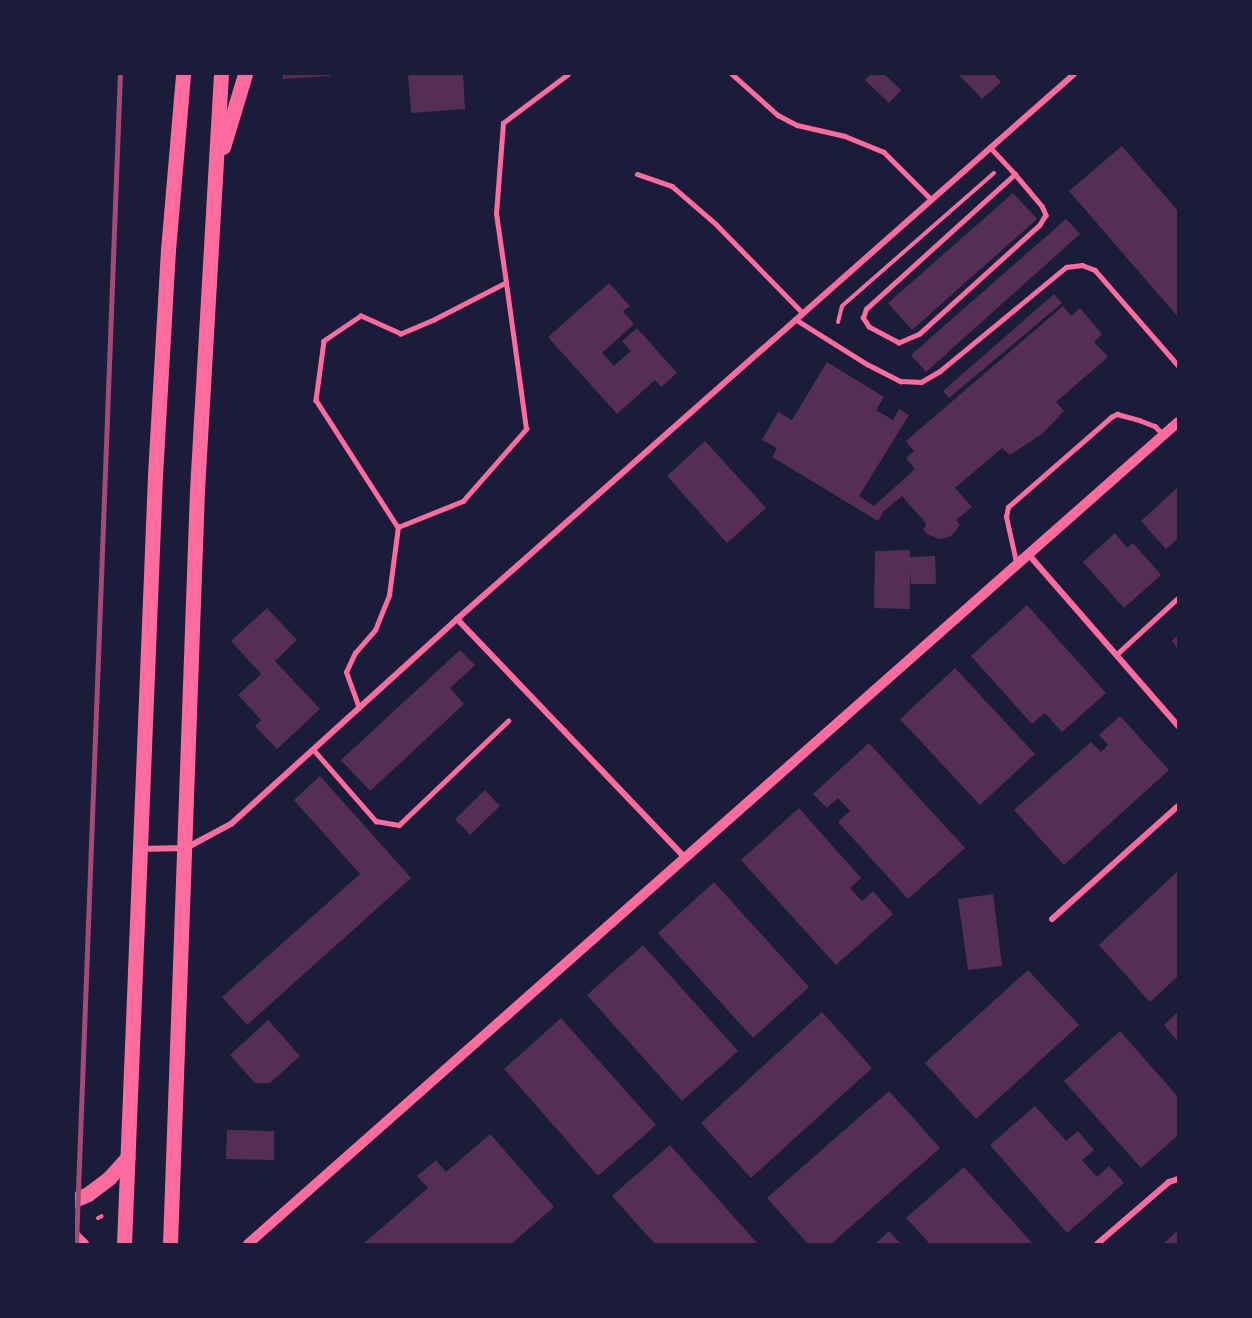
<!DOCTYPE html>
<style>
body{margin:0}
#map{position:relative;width:1252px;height:1318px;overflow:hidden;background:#1b1b3a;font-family:"Open Sans",sans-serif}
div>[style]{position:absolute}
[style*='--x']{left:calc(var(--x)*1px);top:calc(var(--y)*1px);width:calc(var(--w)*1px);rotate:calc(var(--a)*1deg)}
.building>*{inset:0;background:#542f53}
.path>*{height:4px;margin:-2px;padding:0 2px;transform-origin:2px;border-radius:2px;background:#ff6b9d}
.service>*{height:4.5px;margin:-2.25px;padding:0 2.25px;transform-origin:2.25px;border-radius:2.25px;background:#ff6b9d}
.minor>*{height:6px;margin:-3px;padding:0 3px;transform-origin:3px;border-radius:3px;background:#ff6b9d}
.tertiary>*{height:10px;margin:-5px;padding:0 5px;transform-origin:5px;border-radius:5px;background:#ff6b9d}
.primary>*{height:15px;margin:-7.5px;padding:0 7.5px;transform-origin:7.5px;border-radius:7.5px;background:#ff6b9d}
.rail>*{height:4.5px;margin:-2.25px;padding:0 2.25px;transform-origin:2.25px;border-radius:2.25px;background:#a44b75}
span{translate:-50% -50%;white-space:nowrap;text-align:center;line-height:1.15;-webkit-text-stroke:4.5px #1b1b3a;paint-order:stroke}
.frame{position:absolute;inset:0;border:75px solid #1b1b3a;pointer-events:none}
</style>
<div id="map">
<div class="building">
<i style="clip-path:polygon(283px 74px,329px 74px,330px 76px,283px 79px)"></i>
<i style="clip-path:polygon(408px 74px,463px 74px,465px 109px,411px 113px)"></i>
<i style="clip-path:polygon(871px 74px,884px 74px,901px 90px,889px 103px,865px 80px)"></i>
<i style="clip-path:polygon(958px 74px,994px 74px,1001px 82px,982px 99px)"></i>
<i style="clip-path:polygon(1122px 146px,1178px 211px,1178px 317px,1069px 191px)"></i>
<i style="clip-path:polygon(1013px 193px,1037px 219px,912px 330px,888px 303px)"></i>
<i style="clip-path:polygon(1066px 219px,1080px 234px,926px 372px,911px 355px)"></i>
<i style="clip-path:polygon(609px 283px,630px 306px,623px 311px,634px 324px,602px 353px,614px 366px,631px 351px,622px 341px,637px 328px,677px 373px,661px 387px,655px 380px,617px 414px,548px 337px)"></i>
<i style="clip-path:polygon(1054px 294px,1062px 303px,949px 398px,943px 391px)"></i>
<i style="clip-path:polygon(1063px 306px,1071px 316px,1080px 308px,1102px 334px,1094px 342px,1108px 357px,1056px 402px,1064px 411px,1042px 434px,1010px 455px,1002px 448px,955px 488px,972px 507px,956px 520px,960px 525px,950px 537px,939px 539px,927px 534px,923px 529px,926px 526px,925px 522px,902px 496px,884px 511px,878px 521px,772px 457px,777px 448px,762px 440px,778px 412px,792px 420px,827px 362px,884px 397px,876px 410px,893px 420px,899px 409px,909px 415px,859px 496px,874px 506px,915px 469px,906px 458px,914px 451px,906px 441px)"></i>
<i style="clip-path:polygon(705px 441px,766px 508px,727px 543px,667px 476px)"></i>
<i style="clip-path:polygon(1178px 487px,1178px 538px,1166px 549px,1141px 521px)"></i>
<i style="clip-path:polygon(1115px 533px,1127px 548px,1133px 543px,1161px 575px,1124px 608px,1083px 562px)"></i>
<i style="clip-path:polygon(910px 550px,910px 557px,935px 556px,936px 584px,911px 584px,910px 573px,910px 609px,874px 608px,875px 551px)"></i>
<i style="clip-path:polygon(1027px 605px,1106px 693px,1062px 732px,1045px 713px,1032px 724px,971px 656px)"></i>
<i style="clip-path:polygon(267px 608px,297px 640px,275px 661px,320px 709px,277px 749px,255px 726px,261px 720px,238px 695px,261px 674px,231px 641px)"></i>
<i style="clip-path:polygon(1178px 635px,1178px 649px,1172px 641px)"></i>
<i style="clip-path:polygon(460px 650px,475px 665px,450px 688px,464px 704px,370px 791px,341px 760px)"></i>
<i style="clip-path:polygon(955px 668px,1035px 754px,980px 805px,900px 719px)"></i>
<i style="clip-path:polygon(1120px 716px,1169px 770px,1064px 865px,1014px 810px,1091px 742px,1101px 752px,1108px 745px,1099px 735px)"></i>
<i style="clip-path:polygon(869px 743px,965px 848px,908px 899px,838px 822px,850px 811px,838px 798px,827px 808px,813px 794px)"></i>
<i style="clip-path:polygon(320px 776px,411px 878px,247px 1025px,222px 997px,360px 874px,294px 800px)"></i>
<i style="clip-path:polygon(485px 790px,500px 806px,470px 835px,455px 819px)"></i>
<i style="clip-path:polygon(799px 808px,861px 878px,850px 888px,862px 901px,873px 891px,893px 914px,836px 965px,741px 860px)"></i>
<i style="clip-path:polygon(1178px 871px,1178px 976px,1150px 1002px,1099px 945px)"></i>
<i style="clip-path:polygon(714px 882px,809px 987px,753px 1038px,658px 933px)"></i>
<i style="clip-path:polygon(993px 894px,1002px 966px,968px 970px,958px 899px)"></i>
<i style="clip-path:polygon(643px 945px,738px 1051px,682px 1101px,587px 995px)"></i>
<i style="clip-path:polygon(1028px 970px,1079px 1025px,976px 1119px,925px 1063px)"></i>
<i style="clip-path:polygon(822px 1012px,872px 1068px,751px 1178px,701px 1123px)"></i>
<i style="clip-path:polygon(1178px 1012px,1178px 1042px,1164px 1025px)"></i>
<i style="clip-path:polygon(561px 1018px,656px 1125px,598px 1176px,504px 1069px)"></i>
<i style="clip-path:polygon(268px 1020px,300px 1056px,270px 1083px,255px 1083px,230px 1055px)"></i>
<i style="clip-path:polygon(1120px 1031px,1178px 1097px,1178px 1135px,1141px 1168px,1064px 1081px)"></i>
<i style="clip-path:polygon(889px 1091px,940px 1148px,831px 1244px,808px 1244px,767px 1198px)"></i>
<i style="clip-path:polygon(1035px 1106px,1066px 1141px,1078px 1131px,1094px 1150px,1082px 1160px,1097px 1177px,1109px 1166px,1124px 1183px,1067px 1233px,990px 1145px)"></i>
<i style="clip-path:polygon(227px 1130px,274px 1131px,274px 1160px,226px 1159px)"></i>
<i style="clip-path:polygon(490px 1134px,554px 1207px,511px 1244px,363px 1244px,428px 1188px,417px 1176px,436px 1160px,446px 1172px)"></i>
<i style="clip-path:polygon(670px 1145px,758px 1244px,655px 1244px,612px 1196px)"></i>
<i style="clip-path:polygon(964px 1167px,1033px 1244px,930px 1244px,906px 1218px)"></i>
<i style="clip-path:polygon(1178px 1230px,1178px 1244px,1163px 1244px)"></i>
<i style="clip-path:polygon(889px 1231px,901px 1244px,875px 1244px)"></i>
</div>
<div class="path">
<i style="--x:838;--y:322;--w:16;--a:-76"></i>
<i style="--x:842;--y:306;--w:202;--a:-41.2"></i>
<i style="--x:98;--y:1218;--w:4;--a:-27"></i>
</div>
<div class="service">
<i style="--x:732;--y:74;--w:62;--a:41.7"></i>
<i style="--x:778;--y:115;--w:21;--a:28"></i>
<i style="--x:797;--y:125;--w:49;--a:12.9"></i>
<i style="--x:845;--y:136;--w:42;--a:22.3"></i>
<i style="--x:884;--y:152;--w:66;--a:45"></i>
<i style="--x:990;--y:147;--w:37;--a:47"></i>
<i style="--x:1015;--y:174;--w:42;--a:49.8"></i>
<i style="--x:1042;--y:206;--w:10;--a:66"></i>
<i style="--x:1046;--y:215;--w:12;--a:121"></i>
<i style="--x:1040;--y:225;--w:162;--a:137.8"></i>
<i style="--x:920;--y:334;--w:23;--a:157"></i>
<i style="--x:899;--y:343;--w:34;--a:-152"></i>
<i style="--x:869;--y:327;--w:11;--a:-124"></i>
<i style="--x:863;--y:318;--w:9;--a:-72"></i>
<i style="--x:866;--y:309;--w:201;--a:-42.2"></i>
<i style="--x:637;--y:174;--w:37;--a:19"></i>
<i style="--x:672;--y:186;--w:58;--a:40.8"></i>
<i style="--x:716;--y:224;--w:124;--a:45.7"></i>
<i style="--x:506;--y:283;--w:81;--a:152.8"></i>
<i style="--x:434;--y:320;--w:36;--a:157"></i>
<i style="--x:401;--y:334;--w:44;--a:-155.8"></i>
<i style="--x:361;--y:316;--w:45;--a:146"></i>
<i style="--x:324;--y:341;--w:60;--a:97.7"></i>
<i style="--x:316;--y:400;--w:151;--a:57.2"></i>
<i style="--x:398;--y:527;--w:70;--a:-21.8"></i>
<i style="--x:463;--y:501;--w:96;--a:-48.8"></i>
<i style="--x:526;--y:429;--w:147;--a:-97.8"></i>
<i style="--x:506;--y:283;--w:70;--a:-98.2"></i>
<i style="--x:496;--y:214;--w:91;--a:-85.6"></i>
<i style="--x:503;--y:123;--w:81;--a:-37"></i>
<i style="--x:795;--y:319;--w:85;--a:32"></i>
<i style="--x:867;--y:364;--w:38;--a:27"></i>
<i style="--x:901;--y:381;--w:20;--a:3"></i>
<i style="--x:921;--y:382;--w:22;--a:-30"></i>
<i style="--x:940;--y:371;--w:163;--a:-39.5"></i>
<i style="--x:1066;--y:267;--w:16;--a:-7"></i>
<i style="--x:1082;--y:265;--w:14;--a:21"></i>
<i style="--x:1095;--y:270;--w:126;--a:48.9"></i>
<i style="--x:1016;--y:562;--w:46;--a:-102.5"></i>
<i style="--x:1006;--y:517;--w:10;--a:-79"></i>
<i style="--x:1008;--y:507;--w:137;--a:-41.1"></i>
<i style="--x:1111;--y:417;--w:7;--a:-27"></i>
<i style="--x:1117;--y:414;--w:23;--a:15"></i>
<i style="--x:1139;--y:420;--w:17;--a:21"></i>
<i style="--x:1155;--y:426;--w:13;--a:45"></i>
<i style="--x:1117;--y:654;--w:83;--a:-42.6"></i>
<i style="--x:359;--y:708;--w:38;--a:-110"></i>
<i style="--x:346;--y:672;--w:21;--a:-65"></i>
<i style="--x:355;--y:653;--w:30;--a:-49"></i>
<i style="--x:375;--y:630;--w:38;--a:-68"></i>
<i style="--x:389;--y:595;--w:69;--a:-82.5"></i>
<i style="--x:313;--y:749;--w:96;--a:48.8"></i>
<i style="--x:376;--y:821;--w:23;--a:10"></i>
<i style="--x:399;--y:825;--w:151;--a:-43.7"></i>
</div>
<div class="minor">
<i style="--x:1029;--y:555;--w:227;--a:48.9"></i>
<i style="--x:457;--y:619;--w:330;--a:46.3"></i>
<i style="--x:139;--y:849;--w:47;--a:-1.2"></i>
<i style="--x:186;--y:848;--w:51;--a:-28.1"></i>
<i style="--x:231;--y:824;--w:305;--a:-42.2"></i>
<i style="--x:457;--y:619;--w:823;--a:-41.45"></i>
<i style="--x:1052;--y:919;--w:169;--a:-41.9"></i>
<i style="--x:1097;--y:1244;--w:95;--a:-40.7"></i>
<i style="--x:1169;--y:1182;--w:9;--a:-18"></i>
</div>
<div class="tertiary">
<i style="--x:74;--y:1234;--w:14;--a:45"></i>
<i style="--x:248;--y:1244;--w:1241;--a:-41.47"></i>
</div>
<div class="primary">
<i style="--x:223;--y:147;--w:76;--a:-73.2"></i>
<i style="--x:74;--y:1200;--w:15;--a:-23"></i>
<i style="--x:88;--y:1194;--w:26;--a:-37"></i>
<i style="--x:109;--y:1178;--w:28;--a:-48"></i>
<i style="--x:124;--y:1244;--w:770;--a:-87.69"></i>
<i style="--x:155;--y:475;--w:225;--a:-86.7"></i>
<i style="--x:168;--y:250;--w:177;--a:-85.1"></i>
<i style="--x:170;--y:1244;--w:754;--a:-87.95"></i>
<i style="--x:197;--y:490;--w:417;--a:-86.7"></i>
</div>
<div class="rail">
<i style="--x:76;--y:1244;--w:1171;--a:-87.85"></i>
</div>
<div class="frame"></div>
</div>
